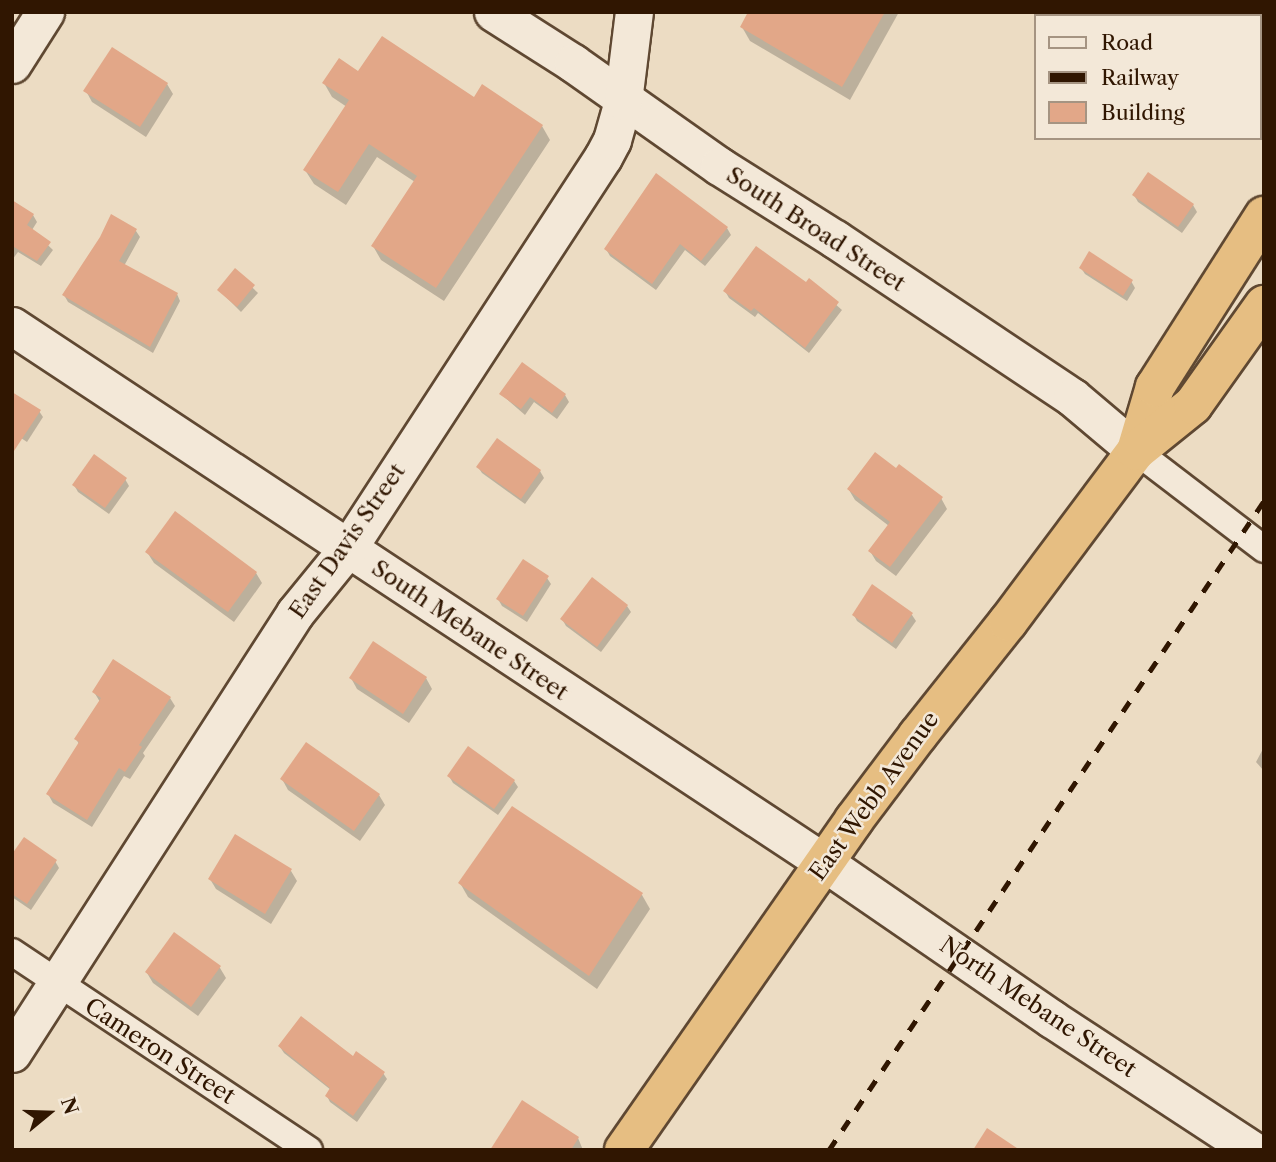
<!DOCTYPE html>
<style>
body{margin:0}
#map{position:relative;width:1276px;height:1162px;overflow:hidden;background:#ecdcc3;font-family:"Libre Caslon Text",serif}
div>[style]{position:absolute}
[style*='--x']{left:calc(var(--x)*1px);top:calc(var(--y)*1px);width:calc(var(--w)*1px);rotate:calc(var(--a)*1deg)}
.shadow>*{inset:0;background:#0003}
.building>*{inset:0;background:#e2a788}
.roads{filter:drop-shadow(2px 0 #5f4832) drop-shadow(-2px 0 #5f4832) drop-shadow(0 2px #5f4832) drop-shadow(0 -2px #5f4832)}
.street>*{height:26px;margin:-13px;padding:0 13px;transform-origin:13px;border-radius:13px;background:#f3e8d8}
.secondary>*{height:37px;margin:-18.5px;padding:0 18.5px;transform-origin:18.5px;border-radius:18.5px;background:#f3e8d8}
.highway>*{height:38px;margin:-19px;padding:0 19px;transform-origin:19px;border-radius:19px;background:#e6be82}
.rail>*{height:5px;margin-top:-2.5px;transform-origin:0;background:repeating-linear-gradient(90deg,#301601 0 12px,transparent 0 24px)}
span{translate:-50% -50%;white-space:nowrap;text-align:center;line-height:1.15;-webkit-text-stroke:5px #f3e8d8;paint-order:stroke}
.street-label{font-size:23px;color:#301601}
.frame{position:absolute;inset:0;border:14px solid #301601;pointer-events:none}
.legend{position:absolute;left:1034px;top:14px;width:228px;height:126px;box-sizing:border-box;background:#f3e8d8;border:2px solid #a59482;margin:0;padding:9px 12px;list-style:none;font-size:21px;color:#301601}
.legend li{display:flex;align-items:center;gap:14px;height:35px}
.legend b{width:35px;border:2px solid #a59482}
.north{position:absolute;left:14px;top:1078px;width:70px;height:70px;-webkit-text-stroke:5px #f3e8d8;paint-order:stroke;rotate:71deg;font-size:19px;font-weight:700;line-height:28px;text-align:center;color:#301601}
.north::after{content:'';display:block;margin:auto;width:24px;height:32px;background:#301601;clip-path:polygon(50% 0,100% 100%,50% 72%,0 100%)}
</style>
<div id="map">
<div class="shadow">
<i style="clip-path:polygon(750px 12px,899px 12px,850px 100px,750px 41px,742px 27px)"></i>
<i style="clip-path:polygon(1126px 12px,1140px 12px,1138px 16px)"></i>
<i style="clip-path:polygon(1164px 12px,1213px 12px,1211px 16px,1169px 16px)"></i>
<i style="clip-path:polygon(1260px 53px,1264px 56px,1264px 100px,1260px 97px)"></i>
<i style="clip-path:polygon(359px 74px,474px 100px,542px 126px,550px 140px,444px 301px,381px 260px,373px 246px,415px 182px,377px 157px,346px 205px,314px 184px,305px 170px,347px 107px,332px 97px,324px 83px)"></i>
<i style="clip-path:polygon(167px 84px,173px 94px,146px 137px,92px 102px,86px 91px)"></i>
<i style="clip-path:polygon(1134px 195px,1193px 205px,1197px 212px,1182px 233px,1138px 202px)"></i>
<i style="clip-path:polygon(12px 202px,33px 215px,37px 222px,32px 230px,53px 250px,41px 266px,18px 252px,12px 260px)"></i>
<i style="clip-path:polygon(112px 217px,136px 231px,140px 237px,124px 266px,177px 294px,180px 301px,153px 353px,68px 302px,64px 295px,102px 238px)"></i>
<i style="clip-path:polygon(727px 228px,731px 235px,705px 266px,685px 250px,656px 290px,610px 256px,606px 249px)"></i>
<i style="clip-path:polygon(1081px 268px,1131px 281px,1135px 288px,1127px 301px,1085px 274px)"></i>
<i style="clip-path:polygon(235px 271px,258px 293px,241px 312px,219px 290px)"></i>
<i style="clip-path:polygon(809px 281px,842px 310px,809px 353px,758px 313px,755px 317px,729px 298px,725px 291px,806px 285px)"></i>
<i style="clip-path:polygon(501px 394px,565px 395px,569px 402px,557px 419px,534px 402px,525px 415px)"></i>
<i style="clip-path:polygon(39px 411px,43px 417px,27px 442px,12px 432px)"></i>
<i style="clip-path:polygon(478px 467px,540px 471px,544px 478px,525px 504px,482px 473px)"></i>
<i style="clip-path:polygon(125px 479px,129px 486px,109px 514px,78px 492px,74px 485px)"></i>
<i style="clip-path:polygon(849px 490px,941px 498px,947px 509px,896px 576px,876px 561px,870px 551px,889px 526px,855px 500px)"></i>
<i style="clip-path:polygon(147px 552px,256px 573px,262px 583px,234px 622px,154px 563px)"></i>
<i style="clip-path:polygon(547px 578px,551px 584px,527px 622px,502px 606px,498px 599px)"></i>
<i style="clip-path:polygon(627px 606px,631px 612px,601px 652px,566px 626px,562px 619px)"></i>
<i style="clip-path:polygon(854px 615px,912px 615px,916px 621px,896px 649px,857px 621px)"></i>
<i style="clip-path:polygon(351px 678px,426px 678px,432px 689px,409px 723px,357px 689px)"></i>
<i style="clip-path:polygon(94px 692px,170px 698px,175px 706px,143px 753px,145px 756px,130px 779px,124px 776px,92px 827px,53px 803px,48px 794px,79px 744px,76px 739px,100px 702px)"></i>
<i style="clip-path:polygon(1264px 747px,1264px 771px,1256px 762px)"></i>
<i style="clip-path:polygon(449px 776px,514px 781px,518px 787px,498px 815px,453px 783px)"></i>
<i style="clip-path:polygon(282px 779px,379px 795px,385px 805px,360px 841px,288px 790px)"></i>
<i style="clip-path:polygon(12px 858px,55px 861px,59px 868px,31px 910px,12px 897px)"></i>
<i style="clip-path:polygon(291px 871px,297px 881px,271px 924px,216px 889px,210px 879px)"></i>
<i style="clip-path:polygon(460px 883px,642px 895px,650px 909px,597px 989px,468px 897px)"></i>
<i style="clip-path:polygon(175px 935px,220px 968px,226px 978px,198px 1016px,153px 983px,147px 973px)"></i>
<i style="clip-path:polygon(280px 1047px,353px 1058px,383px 1073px,387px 1079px,357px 1122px,330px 1102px,327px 1096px,331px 1090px,284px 1053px)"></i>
<i style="clip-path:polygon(578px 1138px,583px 1150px,492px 1150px)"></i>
</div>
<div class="building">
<i style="clip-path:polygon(748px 12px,885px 12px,842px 87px,740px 27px)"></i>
<i style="clip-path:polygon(382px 36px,474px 97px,482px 84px,543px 125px,436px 288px,371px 246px,417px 176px,369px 144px,338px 192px,303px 170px,349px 100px,322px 83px,339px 58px,358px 71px)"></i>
<i style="clip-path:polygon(112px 47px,168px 83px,140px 127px,83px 91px)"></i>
<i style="clip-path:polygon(1148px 172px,1194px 204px,1178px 227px,1132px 195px)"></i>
<i style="clip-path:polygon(656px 173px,728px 227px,701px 261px,680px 244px,652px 284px,604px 249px)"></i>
<i style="clip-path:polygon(12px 200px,34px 214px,27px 225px,51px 242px,37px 261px,14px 247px,12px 249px)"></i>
<i style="clip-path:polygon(111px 214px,137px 229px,119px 261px,178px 293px,150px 347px,62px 295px,100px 237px)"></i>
<i style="clip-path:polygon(756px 246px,806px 282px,809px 278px,839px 302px,805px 348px,754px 308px,751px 311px,723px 291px)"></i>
<i style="clip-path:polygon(1089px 251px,1133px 280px,1123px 296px,1079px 268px)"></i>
<i style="clip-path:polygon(235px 268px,255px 285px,237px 307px,217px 290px)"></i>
<i style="clip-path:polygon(522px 362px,566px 394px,552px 413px,530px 397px,521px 409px,499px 394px)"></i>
<i style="clip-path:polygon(12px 392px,41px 410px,12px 454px)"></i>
<i style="clip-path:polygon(497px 438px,541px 470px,521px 499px,476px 467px)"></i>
<i style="clip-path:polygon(875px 452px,896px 468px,899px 464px,943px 497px,890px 567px,868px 551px,890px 522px,847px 489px)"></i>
<i style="clip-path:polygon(94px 454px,127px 478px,105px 508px,72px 485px)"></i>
<i style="clip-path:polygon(175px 511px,257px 572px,228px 612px,145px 552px)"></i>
<i style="clip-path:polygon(523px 559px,549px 576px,523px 616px,496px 599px)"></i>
<i style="clip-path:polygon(592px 577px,628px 605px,597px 647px,560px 619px)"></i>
<i style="clip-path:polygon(872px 584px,913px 613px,892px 643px,852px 615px)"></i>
<i style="clip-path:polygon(373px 641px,427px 677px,403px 714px,349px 678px)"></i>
<i style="clip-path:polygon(113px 659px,171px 697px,139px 745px,142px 747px,125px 772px,119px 768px,87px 820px,46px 794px,79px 742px,74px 739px,101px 698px,92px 692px)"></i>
<i style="clip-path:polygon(306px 742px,380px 794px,354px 831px,280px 779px)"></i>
<i style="clip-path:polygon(468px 746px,515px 780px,494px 809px,447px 776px)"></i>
<i style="clip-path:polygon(512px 806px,643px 893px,589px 976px,458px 883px)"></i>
<i style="clip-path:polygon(235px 834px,292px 869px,265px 914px,208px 879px)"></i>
<i style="clip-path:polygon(24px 837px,57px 860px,27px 904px,12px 894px,12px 854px)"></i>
<i style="clip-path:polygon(174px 932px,221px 966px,191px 1007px,145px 972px)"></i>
<i style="clip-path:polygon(301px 1016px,353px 1056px,356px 1051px,385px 1072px,353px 1116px,325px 1096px,330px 1088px,278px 1046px)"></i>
<i style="clip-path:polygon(522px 1100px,579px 1137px,571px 1150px,490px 1150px)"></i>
<i style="clip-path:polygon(987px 1128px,1020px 1150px,973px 1150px)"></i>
</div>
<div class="roads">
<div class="street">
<i style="--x:1136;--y:451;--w:161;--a:37.4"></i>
<i style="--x:12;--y:952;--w:357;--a:33.7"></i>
</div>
<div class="secondary">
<i style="--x:493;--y:12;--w:95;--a:32.5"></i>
<i style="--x:573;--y:63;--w:179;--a:35.2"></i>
<i style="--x:719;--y:166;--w:137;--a:32.2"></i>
<i style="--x:835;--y:239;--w:285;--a:33.7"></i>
<i style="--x:1072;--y:397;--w:84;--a:40.2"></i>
<i style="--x:12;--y:64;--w:62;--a:-57.6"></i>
<i style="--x:12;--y:326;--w:974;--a:33.45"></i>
<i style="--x:825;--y:863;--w:275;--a:34.5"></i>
<i style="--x:1052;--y:1019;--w:239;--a:33.2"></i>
<i style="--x:12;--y:1053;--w:523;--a:-57.25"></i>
<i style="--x:295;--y:613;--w:84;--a:-50.8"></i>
<i style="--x:348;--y:548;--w:467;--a:-56.9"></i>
<i style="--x:603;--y:157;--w:19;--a:-62"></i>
<i style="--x:612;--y:140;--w:41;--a:-74.2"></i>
<i style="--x:623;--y:101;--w:90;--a:-83"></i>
</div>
<div class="highway">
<i style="--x:1136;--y:451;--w:67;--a:-73.5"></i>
<i style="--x:1155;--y:387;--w:203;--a:-57.5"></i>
<i style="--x:624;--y:1150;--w:402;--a:-55.1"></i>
<i style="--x:854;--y:820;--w:106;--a:-53"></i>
<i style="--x:918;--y:735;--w:144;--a:-51.5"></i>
<i style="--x:1008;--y:622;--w:214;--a:-53.2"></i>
<i style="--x:1136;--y:451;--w:73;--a:-38.9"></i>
<i style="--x:1193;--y:405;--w:123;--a:-54.6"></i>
</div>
</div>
<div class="rail">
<i style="--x:829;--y:1150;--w:781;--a:-56.17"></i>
</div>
<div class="street-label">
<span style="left:816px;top:229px;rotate:33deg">South Broad Street</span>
<span style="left:347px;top:541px;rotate:-55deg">East Davis Street</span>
<span style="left:470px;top:630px;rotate:34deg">South Mebane Street</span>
<span style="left:874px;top:796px;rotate:-54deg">East Webb Avenue</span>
<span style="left:1038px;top:1007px;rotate:34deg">North Mebane Street</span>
<span style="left:160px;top:1051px;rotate:33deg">Cameron Street</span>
</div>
<div class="frame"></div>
<ul class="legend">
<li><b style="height:9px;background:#f3e8d8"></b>Road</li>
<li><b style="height:9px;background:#301601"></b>Railway</li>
<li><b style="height:19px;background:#e2a788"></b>Building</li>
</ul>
<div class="north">N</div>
</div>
